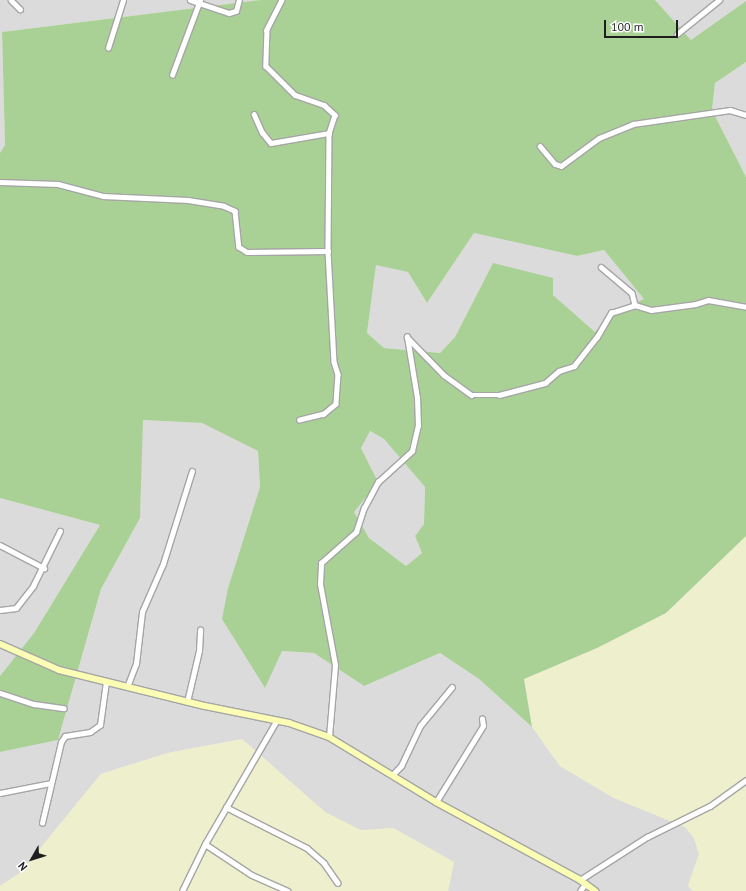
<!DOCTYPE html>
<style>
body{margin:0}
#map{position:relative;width:746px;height:891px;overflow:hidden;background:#f0ebe3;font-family:"PT Sans",sans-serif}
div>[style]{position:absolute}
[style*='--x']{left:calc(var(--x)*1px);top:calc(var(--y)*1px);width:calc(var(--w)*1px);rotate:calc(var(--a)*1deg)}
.residential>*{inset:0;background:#dcdbdb}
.farmland>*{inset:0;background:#eeefcd}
.forest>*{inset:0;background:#a9d196}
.roads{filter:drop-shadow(1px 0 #a5a5a5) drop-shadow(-1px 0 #a5a5a5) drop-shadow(0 1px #a5a5a5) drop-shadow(0 -1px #a5a5a5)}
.street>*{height:4.5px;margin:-2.25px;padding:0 2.25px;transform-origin:2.25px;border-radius:2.25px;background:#fff}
.secondary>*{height:6px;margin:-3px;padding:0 3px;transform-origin:3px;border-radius:3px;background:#fbfdb4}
span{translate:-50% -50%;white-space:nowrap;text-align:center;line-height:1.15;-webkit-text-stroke:3px #fff;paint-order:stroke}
.north{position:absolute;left:12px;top:839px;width:40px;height:40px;-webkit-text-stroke:3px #fff;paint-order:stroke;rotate:231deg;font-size:11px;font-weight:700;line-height:16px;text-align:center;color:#1e1e1e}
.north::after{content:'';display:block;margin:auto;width:14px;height:18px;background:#1e1e1e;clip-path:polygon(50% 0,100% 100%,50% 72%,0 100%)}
.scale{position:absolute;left:604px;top:20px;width:74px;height:18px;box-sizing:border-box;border:2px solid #1e1e1e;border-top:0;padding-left:5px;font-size:12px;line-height:14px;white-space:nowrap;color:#1e1e1e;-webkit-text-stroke:3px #fff;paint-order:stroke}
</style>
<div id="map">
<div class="residential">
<i style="clip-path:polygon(0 0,261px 0,2px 32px,5px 145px,0 153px)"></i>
<i style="clip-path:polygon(655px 0,746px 0,746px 1px,691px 40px)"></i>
<i style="clip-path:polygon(746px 62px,746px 177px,712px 110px,715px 83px)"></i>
<i style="clip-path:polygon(474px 233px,577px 256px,604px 250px,644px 299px,611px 313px,595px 332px,553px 295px,493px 263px,455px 337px,440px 353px,384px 348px,367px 333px,376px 264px,408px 272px,427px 303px)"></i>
<i style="clip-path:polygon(142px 420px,202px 423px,258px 451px,260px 487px,228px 588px,265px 688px,281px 651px,314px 653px,364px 686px,440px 653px,479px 679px,532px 727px,560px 766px,614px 798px,685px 827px,694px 838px,699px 854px,688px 886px,693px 891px,448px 891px,454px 862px,393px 828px,361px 831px,325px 812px,242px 739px,168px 753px,101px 774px,20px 873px,0 886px,0 752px,58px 740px,101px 589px,140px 518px)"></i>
<i style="clip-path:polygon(369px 431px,384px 439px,425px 487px,424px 524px,415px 536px,422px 553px,406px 566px,369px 538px,353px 512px,378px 482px,361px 448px)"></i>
<i style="clip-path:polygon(0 498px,100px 525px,34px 633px,0 676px)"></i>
</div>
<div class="farmland">
<i style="clip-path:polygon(746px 536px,746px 891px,693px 891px,688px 886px,699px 854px,694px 838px,685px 827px,614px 798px,560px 766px,532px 727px,524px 679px,597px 648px,666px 613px)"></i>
<i style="clip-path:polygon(242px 739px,325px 812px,361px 830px,393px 828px,454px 862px,448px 891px,0 891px,0 886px,20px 873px,101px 774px,168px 753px)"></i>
</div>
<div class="forest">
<i style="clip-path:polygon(evenodd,261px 0,655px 0,691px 40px,746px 1px,746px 62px,715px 83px,712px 110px,746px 177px,746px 536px,666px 613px,597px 648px,524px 679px,532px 727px,479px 679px,440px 653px,364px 686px,314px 653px,282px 651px,265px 688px,222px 619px,228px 588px,260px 487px,258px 451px,202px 423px,143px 420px,140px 518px,101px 589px,58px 740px,0 752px,0 676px,34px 633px,100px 525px,0 498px,0 153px,5px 145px,2px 32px,261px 0,474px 233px,577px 256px,604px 250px,644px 299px,611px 313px,595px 332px,553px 295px,553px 278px,493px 263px,455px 337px,440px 353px,384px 348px,367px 333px,376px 265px,408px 272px,427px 303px,474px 233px,261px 0,370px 431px,384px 439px,425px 487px,424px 524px,415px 536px,422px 553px,406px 566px,369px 538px,354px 512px,378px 482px,361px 448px,370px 431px)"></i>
</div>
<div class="roads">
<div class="street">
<i style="--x:11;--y:0;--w:13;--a:45"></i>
<i style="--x:190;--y:0;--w:41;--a:18.4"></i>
<i style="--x:229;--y:13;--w:7;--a:-16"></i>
<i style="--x:236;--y:11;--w:11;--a:-75"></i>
<i style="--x:282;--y:0;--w:34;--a:117"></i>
<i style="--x:267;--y:30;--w:36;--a:92"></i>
<i style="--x:266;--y:66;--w:41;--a:45"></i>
<i style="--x:295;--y:95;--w:31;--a:19"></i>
<i style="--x:324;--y:105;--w:15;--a:42"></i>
<i style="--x:335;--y:115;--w:19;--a:108"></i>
<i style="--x:329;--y:133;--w:118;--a:90.5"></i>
<i style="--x:328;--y:251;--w:111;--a:86.9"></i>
<i style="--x:334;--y:362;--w:13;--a:72"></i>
<i style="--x:338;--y:374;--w:30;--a:94"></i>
<i style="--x:336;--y:404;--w:16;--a:140"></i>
<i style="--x:324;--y:414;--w:25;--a:166"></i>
<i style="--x:677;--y:34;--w:54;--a:-39"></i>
<i style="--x:108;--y:48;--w:50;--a:-72.6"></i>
<i style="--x:172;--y:75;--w:80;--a:-69.5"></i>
<i style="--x:254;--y:114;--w:20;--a:66"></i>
<i style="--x:262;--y:132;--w:14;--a:51"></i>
<i style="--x:271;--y:143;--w:59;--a:-9.8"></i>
<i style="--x:540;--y:146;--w:23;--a:50"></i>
<i style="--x:555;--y:164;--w:6;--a:18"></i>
<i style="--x:561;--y:166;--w:47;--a:-36.4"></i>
<i style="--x:599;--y:138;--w:37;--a:-22"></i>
<i style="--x:633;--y:124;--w:98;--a:-8.2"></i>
<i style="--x:730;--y:110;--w:17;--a:17"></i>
<i style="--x:0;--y:182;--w:58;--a:2"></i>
<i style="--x:58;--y:184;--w:47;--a:14.9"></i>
<i style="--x:103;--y:196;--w:85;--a:2.7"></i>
<i style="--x:188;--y:200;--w:36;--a:9"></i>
<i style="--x:224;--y:206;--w:12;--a:24"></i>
<i style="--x:235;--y:211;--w:36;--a:84"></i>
<i style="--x:239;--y:247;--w:9;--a:32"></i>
<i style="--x:247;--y:252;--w:81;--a:-0.7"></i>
<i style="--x:601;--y:267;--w:40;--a:40"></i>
<i style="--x:632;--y:293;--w:12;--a:76"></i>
<i style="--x:0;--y:545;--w:50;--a:27.6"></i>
<i style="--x:0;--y:610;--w:16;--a:-7"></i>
<i style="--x:16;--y:608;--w:28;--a:-52"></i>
<i style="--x:33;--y:586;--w:61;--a:-63.9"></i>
<i style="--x:127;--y:687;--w:25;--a:-69"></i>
<i style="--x:136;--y:664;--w:52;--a:-83.4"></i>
<i style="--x:142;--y:612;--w:52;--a:-66.4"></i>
<i style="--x:163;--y:564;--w:97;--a:-72.7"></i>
<i style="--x:0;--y:693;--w:36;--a:18"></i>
<i style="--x:34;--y:704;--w:30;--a:8"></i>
<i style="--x:187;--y:702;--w:52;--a:-76.8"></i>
<i style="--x:199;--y:651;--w:21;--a:-87"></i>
<i style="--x:329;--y:737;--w:72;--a:-85.2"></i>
<i style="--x:335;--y:665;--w:82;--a:-100.5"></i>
<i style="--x:320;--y:584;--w:21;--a:-87"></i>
<i style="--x:321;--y:563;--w:47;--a:-41.5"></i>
<i style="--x:356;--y:532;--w:25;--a:-72"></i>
<i style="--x:364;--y:508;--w:30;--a:-62"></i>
<i style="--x:378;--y:482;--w:46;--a:-42.4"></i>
<i style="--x:412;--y:451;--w:26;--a:-77"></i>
<i style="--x:418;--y:426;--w:28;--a:-92"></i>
<i style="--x:417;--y:398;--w:62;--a:-99.3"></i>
<i style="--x:407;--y:337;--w:53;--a:45.8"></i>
<i style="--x:444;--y:375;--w:34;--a:36"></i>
<i style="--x:472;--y:395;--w:27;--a:0"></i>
<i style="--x:499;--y:395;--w:48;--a:-14.6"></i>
<i style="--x:545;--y:383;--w:18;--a:-41"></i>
<i style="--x:559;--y:371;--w:16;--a:-18"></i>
<i style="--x:574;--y:366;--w:37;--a:-52"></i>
<i style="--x:597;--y:337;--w:28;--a:-60"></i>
<i style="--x:611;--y:313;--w:25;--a:-18"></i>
<i style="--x:635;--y:305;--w:17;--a:17"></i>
<i style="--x:651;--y:310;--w:45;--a:-7.6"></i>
<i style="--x:696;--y:304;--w:13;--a:-18"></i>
<i style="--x:708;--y:300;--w:39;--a:10"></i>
<i style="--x:392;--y:775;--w:13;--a:-45"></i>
<i style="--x:401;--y:766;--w:44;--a:-64.6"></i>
<i style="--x:420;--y:726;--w:50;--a:-50.6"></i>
<i style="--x:0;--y:793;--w:52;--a:-11.1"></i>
<i style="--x:436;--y:802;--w:89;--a:-58.3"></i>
<i style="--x:483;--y:726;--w:7;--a:-98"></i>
<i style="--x:226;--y:807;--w:91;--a:26.8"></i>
<i style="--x:307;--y:848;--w:23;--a:41"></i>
<i style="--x:324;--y:863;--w:24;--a:55"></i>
<i style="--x:42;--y:823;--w:83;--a:-76.8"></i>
<i style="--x:61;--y:742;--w:7;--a:-56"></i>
<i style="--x:65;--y:736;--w:25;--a:-9"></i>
<i style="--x:90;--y:732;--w:12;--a:-35"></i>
<i style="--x:100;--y:725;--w:43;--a:-82.1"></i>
<i style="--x:205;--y:844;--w:56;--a:33.4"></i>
<i style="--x:252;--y:875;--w:39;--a:24"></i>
<i style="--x:580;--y:880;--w:80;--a:-32.7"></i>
<i style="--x:647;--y:837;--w:70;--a:-26.2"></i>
<i style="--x:710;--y:806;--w:44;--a:-35.8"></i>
<i style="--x:182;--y:891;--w:52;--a:-63.9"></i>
<i style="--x:205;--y:844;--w:143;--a:-59.9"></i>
<i style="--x:580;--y:891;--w:9;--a:-54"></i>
</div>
<div class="secondary">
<i style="--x:0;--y:644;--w:64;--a:23.8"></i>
<i style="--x:59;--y:670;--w:150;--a:13.9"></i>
<i style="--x:205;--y:706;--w:86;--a:11.4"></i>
<i style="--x:289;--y:723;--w:42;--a:19.3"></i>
<i style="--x:329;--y:737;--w:125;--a:31.3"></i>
<i style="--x:436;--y:802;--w:164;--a:28.4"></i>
<i style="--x:580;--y:880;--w:19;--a:36"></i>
</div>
</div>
<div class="north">N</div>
<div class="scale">100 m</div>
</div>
